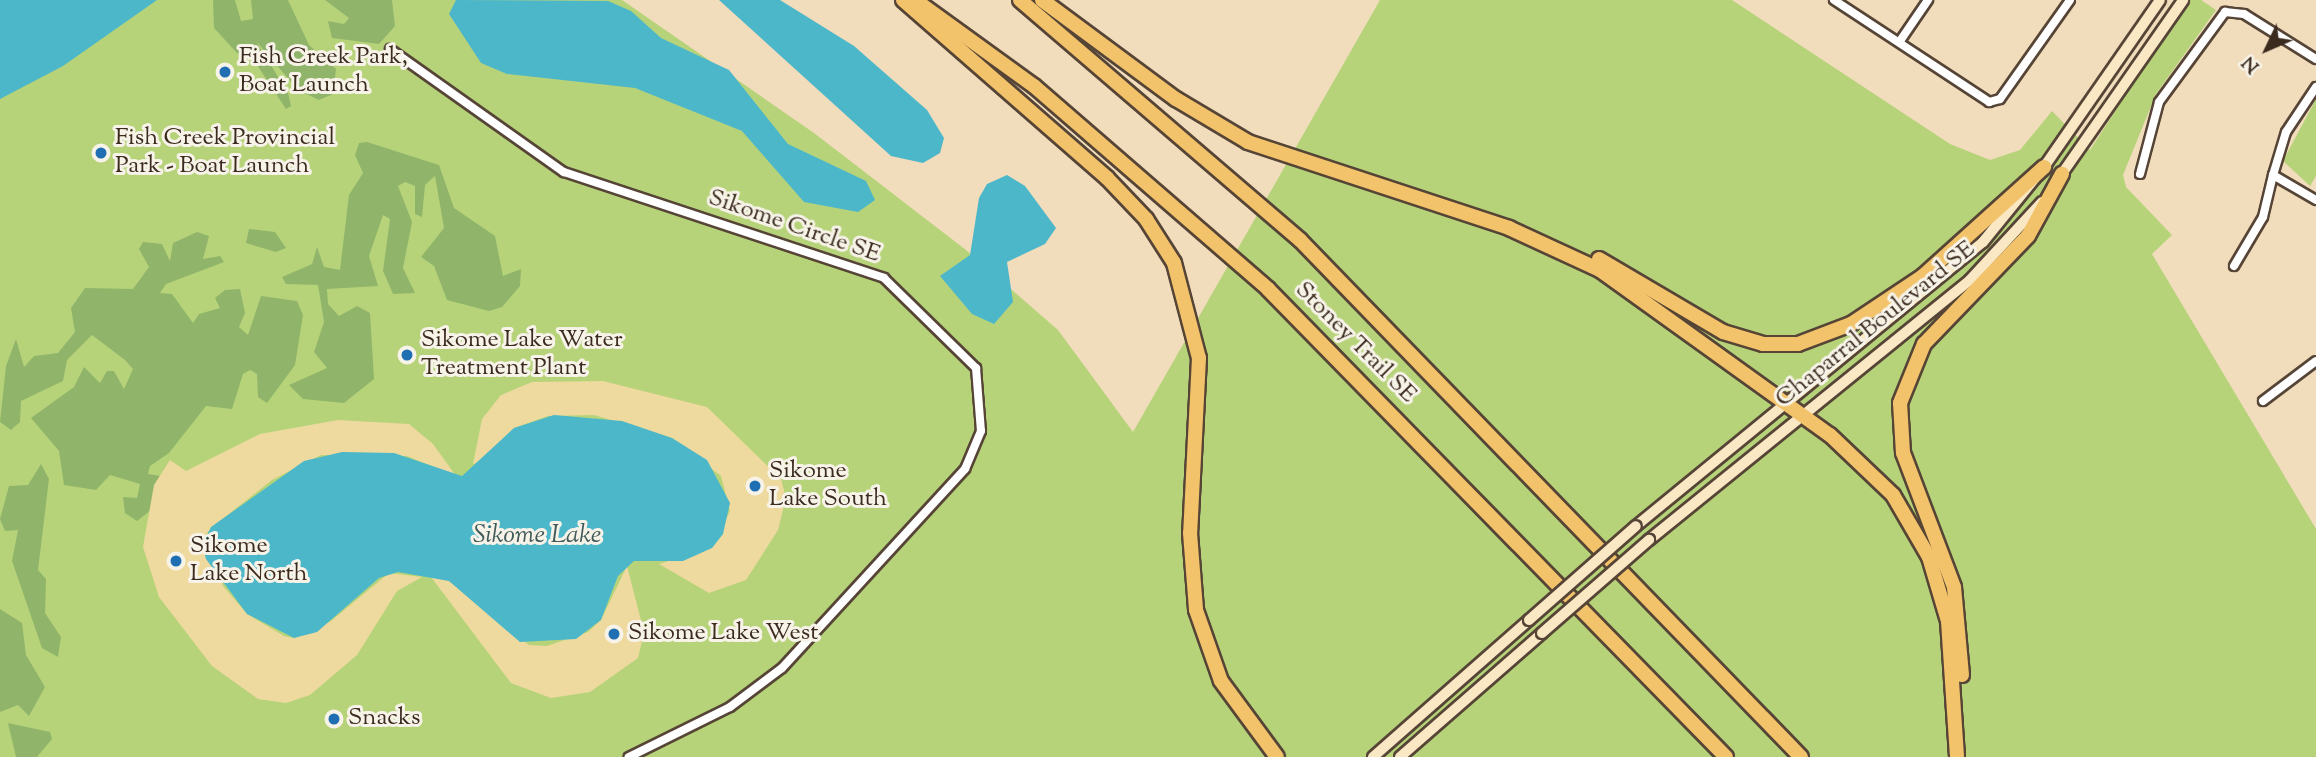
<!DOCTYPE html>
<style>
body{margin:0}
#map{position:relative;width:2316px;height:757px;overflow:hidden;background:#f1dcbc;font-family:"Sorts Mill Goudy",serif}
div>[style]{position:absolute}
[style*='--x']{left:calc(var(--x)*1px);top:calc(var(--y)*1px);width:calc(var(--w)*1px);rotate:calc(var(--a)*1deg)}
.green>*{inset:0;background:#b6d37a}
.forest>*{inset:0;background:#90b56a}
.sand>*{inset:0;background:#eeda9e}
.water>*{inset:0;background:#4db7ca}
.roads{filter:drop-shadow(2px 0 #564536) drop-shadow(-2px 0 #564536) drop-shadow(0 2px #564536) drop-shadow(0 -2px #564536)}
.street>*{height:8px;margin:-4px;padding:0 4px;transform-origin:4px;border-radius:4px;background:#fff}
.secondary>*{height:10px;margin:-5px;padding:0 5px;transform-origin:5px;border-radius:5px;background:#fae7c3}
.highway>*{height:14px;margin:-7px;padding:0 7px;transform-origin:7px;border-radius:7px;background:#f2c36a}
.bridges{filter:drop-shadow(2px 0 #564536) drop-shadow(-2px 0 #564536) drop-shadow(0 2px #564536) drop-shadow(0 -2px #564536)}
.secondary-bridge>*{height:10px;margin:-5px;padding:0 5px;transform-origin:5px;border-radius:5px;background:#fae7c3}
.dots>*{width:19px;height:19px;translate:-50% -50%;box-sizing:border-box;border:4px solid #f7f3e8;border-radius:50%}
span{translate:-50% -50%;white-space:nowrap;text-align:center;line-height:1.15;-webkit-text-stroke:6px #f7f3e8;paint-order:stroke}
.poi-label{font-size:24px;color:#3b2a1e}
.left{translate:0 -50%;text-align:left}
.street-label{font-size:24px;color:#3b2a1e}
.water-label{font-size:26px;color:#415b5a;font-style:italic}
.north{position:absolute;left:2232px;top:14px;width:70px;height:70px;-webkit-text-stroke:5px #f7f3e8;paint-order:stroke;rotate:226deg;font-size:19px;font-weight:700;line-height:28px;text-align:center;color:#3b2a1e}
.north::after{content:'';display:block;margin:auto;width:24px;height:32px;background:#3b2a1e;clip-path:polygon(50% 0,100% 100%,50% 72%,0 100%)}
</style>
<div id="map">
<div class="green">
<i style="clip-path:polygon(142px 0,622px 0,814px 133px,966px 250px,1058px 330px,1133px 432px,1380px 0,1732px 0,1950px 144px,1990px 160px,2020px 150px,2052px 111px,2090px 150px,2163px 37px,2190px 0,2201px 0,2216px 10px,2156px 94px,2123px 175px,2126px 187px,2172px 235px,2152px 254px,2316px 529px,2316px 757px,0 757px,0 95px)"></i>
<i style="clip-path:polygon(2316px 99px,2316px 176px,2310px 186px,2283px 161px)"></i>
</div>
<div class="forest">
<i style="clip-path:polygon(213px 0,235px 0,241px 21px,253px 19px,251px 0,288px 0,309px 45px,336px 69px,333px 94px,319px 100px,298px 90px,256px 41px,288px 93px,291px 106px,286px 109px,251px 56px,237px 53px,214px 28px)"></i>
<i style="clip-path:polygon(325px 0,392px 0,395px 26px,379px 44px,332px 38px,328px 21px,344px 24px,349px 18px)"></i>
<i style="clip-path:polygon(367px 142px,439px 165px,454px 208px,495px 236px,503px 276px,521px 269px,520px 286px,502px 307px,489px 311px,447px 300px,434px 266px,421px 257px,444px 228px,435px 176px,425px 185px,422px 217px,415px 214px,415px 186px,405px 182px,398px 186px,412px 222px,403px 268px,415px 293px,393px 294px,383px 271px,390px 219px,383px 215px,369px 256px,378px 286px,327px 289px,328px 304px,339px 316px,357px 306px,370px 313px,374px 379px,344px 403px,303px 399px,289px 385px,327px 368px,314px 352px,324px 322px,318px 285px,286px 284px,282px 277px,312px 264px,317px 247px,324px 267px,340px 270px,349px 195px,363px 173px,355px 155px,359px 143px)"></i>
<i style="clip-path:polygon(249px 229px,275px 232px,286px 248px,276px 252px,246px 243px)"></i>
<i style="clip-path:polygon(197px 232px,209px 236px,203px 259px,220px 256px,224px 262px,166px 284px,160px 293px,172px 294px,193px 323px,199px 314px,220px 308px,215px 298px,225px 290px,240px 289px,245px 313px,239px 327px,248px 335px,261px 296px,297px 301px,303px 315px,295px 365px,267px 403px,258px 397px,257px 374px,250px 370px,243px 374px,232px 409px,206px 406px,169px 453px,150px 466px,148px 474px,160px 476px,151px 510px,137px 521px,125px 513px,123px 497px,137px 498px,140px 484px,110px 475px,96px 490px,64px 485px,59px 451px,31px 418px,74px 387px,84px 367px,100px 383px,107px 371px,114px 371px,124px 389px,133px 369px,125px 360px,92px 335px,67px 360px,63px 381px,21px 401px,20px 422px,11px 430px,0 422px,6px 366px,16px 339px,24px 367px,34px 356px,58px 353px,75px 332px,71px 308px,85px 288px,133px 289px,149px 267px,139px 249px,143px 242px,162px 244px,170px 261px,173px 243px)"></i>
<i style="clip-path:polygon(41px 464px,49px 479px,38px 570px,46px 579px,45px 613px,61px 637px,58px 657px,42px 648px,12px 561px,18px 530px,5px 531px,0 519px,9px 486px,28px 485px)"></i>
<i style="clip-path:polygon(0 609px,22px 623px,26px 655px,45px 687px,29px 716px,18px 705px,0 712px)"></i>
<i style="clip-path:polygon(8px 723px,50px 732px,52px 739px,37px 757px,16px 757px)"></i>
</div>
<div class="sand">
<i style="clip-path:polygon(603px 381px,707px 407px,781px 479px,786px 498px,778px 530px,746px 580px,709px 593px,659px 564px,712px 548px,730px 511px,721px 476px,672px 438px,594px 415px,548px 416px,514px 428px,485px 461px,473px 464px,482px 419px,501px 395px,532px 382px)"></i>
<i style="clip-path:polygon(338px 420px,409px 424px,433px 444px,456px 476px,407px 456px,321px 455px,272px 480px,211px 528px,204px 537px,223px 586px,247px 614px,284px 636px,294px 638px,331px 621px,389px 573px,422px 577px,397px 591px,357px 655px,310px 695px,286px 703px,258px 699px,212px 666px,159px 597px,143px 547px,154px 485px,170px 460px,186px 471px,260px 434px)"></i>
<i style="clip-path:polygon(627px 566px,644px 632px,638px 658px,590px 692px,551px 698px,511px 683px,431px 577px,449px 581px,529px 645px,547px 646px,588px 632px,601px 620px)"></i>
</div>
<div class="water">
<i style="clip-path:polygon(0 0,157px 0,63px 66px,0 99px)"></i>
<i style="clip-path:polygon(456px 0,608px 1px,631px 11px,661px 38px,729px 70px,788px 144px,866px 181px,875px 200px,858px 212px,804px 202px,742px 131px,635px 88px,507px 74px,481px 63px,449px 14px)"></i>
<i style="clip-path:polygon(719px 0,780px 0,854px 46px,927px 110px,944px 138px,940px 153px,923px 163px,891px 156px)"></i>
<i style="clip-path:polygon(1007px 175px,1025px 186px,1056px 228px,1045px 244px,1007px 262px,1013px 302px,994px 324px,972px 314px,940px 276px,970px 255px,979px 198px,987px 184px)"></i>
<i style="clip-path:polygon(554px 415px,622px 421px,672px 438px,707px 460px,730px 503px,723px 534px,712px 548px,683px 561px,634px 561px,618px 576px,601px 620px,576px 639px,520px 642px,449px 581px,398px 572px,379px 578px,317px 632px,294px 638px,247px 614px,206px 559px,202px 546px,211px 527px,304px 461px,342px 452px,394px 453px,462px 476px,514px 428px)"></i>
</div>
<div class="roads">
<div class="street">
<i style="--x:1834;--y:0;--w:186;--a:33.3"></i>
<i style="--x:1989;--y:102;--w:11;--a:-15"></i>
<i style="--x:2000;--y:99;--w:121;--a:-54.7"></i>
<i style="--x:1900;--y:41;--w:50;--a:-55.7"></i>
<i style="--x:390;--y:49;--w:213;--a:35.3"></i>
<i style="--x:564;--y:172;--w:337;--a:18.3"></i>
<i style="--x:884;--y:278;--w:129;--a:44.4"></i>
<i style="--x:976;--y:368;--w:63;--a:85.5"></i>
<i style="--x:981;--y:431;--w:41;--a:112.8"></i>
<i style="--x:965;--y:469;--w:270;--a:132.6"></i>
<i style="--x:782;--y:668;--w:65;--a:143.1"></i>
<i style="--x:730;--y:707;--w:113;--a:153.7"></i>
<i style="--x:2316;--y:87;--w:54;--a:123.7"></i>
<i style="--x:2286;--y:132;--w:45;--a:106.8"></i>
<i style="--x:2273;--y:175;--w:50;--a:30.2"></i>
<i style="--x:2140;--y:174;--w:74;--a:-75.2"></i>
<i style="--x:2159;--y:102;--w:112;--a:-53.7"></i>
<i style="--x:2225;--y:12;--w:19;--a:6"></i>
<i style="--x:2244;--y:14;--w:85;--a:32"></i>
<i style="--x:2234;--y:266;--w:57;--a:-59.4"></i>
<i style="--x:2263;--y:217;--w:43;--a:-76.6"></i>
<i style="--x:2263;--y:401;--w:66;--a:-37"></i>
</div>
<div class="secondary">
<i style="--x:2059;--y:178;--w:217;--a:-55.1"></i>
<i style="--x:1636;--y:526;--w:448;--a:-39.3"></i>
<i style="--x:1983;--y:242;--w:97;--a:-50.9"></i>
<i style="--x:2044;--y:167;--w:203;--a:-55.2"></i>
<i style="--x:1649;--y:540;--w:413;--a:-39"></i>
<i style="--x:1970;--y:280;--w:106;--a:-47.3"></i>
<i style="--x:1373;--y:757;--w:208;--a:-41.3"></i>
<i style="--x:1400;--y:757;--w:189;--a:-41.1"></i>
</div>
<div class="highway">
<i style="--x:903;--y:0;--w:271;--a:41.1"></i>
<i style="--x:1107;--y:178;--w:57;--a:46.4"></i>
<i style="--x:1146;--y:219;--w:52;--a:57.5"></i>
<i style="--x:1174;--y:263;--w:98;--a:75.3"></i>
<i style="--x:1199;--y:358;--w:175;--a:92.9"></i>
<i style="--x:1190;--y:533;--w:77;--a:85.5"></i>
<i style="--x:1196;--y:610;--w:75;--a:70.6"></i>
<i style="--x:1221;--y:681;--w:94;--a:53.6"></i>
<i style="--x:915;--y:0;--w:147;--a:35.9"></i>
<i style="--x:1034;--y:86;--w:310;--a:40.9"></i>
<i style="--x:1268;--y:289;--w:655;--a:45.62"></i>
<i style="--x:1020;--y:0;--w:369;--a:40.6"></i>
<i style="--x:1300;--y:240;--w:720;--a:45.9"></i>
<i style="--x:1042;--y:0;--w:167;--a:36.5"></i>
<i style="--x:1176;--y:99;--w:84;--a:30.8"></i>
<i style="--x:1248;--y:142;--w:275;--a:18.2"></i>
<i style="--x:1509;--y:228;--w:100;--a:24.8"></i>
<i style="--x:1600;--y:270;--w:283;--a:35.7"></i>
<i style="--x:1830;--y:435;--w:87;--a:43.6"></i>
<i style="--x:1893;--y:495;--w:72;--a:59.9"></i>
<i style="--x:1929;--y:557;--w:67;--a:73.5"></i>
<i style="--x:1948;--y:621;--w:136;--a:86.2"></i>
<i style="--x:1599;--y:259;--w:144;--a:30.5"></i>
<i style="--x:1723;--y:332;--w:42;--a:16.7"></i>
<i style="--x:1763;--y:344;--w:35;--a:0"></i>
<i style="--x:1798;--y:344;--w:57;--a:-20.7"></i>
<i style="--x:1851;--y:324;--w:87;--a:-33.7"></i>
<i style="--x:1923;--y:276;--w:163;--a:-42"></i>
<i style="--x:1962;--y:675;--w:88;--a:-95.2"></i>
<i style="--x:1954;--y:587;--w:143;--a:-110.8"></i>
<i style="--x:1903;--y:453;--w:50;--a:-93.4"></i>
<i style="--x:1900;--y:403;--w:64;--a:-67.9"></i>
<i style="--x:1924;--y:344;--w:150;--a:-46.1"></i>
<i style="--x:2028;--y:236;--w:71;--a:-61.3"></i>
</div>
</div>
<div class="bridges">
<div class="secondary-bridge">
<i style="--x:1529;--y:620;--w:142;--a:-41.3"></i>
<i style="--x:1542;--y:633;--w:142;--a:-41"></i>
</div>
</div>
<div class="dots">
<i style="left:225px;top:72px;background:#1f6fb2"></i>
<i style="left:101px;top:153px;background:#1f6fb2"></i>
<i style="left:407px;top:355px;background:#1f6fb2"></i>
<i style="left:755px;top:486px;background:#1f6fb2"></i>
<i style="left:176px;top:561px;background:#1f6fb2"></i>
<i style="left:614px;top:634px;background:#1f6fb2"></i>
<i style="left:334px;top:719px;background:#1f6fb2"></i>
</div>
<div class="poi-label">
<span class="left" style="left:239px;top:72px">Fish Creek Park,<br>Boat Launch</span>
<span class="left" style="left:115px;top:153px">Fish Creek Provincial<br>Park - Boat Launch</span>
<span class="left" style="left:421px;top:355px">Sikome Lake Water<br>Treatment Plant</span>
<span class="left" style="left:769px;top:486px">Sikome<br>Lake South</span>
<span class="left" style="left:190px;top:561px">Sikome<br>Lake North</span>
<span class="left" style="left:628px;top:634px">Sikome Lake West</span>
<span class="left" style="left:348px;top:719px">Snacks</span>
</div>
<div class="street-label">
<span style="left:794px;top:227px;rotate:19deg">Sikome Circle SE</span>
<span style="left:1876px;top:325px;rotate:-39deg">Chaparral Boulevard SE</span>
<span style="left:1355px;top:343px;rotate:45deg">Stoney Trail SE</span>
</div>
<div class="water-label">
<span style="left:537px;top:536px">Sikome Lake</span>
</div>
<div class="north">N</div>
</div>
